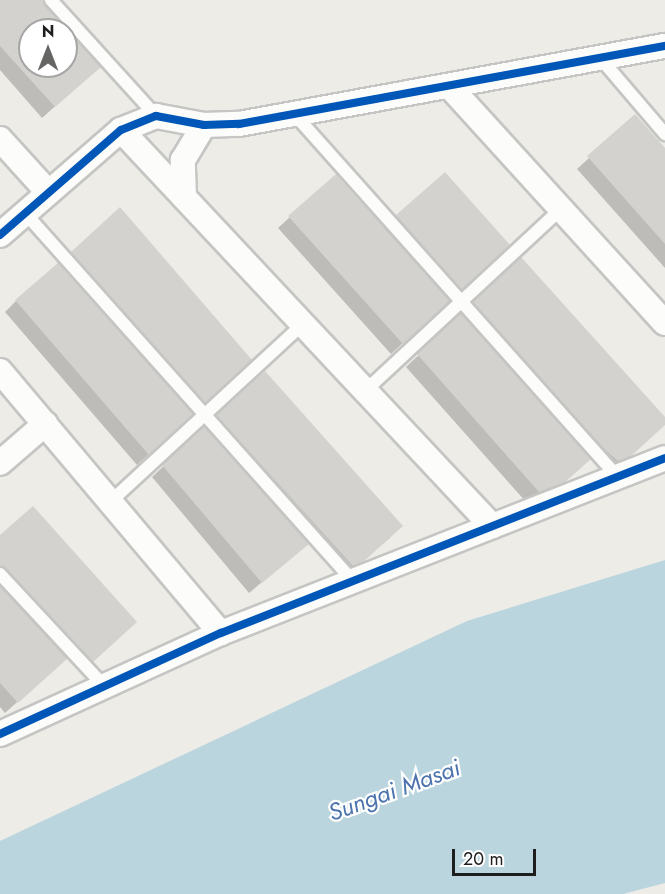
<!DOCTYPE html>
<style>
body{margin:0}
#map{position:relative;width:665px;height:894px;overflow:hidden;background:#edece7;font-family:Jost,sans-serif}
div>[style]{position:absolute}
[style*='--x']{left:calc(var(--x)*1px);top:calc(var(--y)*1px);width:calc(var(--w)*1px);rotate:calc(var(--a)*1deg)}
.water>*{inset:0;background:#bbd5df}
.shadow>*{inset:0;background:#0003}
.building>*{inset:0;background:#d4d2ce}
.roads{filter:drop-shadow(2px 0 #c5c5c3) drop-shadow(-2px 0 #c5c5c3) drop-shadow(0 2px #c5c5c3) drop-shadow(0 -2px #c5c5c3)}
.lane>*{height:12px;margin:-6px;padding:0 6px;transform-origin:6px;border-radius:6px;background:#fcfcfb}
.street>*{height:24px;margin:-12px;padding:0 12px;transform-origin:12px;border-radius:12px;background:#fcfcfb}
.cycleway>*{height:8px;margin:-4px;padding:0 4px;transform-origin:4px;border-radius:4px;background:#0057b8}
span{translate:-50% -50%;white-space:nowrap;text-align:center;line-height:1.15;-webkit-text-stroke:4.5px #fff;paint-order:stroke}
.water-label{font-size:24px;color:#4c73ad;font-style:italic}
.north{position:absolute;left:18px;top:18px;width:60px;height:60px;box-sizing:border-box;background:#fff;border:2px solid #a5a5a5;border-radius:50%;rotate:0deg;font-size:16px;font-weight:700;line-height:24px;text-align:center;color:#1e1e1e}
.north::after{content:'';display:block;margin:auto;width:21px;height:27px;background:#666664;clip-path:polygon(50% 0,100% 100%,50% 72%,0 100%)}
.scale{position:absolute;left:452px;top:849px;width:84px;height:27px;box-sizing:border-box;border:3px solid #1e1e1e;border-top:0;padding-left:8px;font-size:18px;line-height:21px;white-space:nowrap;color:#1e1e1e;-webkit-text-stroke:4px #fff;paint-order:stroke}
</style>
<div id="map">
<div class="water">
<i style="clip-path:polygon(665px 560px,665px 883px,623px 894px,0 894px,0 841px,467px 621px)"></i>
</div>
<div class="shadow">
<i style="clip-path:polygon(evenodd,0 0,41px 0,99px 67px,42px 118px,0 70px,0 0,30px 30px,66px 30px,66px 66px,30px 66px,30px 30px)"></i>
<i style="clip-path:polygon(635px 116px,665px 150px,665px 268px,577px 169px)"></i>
<i style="clip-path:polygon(445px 174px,497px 256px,391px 354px,278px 228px,290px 217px,384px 229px)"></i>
<i style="clip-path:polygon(120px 210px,238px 371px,137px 465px,5px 312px,16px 301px,141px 353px,61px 262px)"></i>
<i style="clip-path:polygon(474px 303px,665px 420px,665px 424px,616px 468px,606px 472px,517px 375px,577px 470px,551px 494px,527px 503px,406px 367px)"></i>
<i style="clip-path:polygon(217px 416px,390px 538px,341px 576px,279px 508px,295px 555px,249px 593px,152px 477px)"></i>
<i style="clip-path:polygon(0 537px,124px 633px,80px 672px,67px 657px,5px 713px,0 707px)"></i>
</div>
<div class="building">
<i style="clip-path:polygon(evenodd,0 0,43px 0,101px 67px,55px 107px,0 46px,0 0,30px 30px,66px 30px,66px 66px,30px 66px,30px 30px)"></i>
<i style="clip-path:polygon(635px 114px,665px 148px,665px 244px,587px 156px)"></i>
<i style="clip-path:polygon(445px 172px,510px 245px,462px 290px,396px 215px)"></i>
<i style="clip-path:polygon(336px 174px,450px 301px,403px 344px,288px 216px)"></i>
<i style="clip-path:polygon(120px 207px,252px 360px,205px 403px,71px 252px)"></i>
<i style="clip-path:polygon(521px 257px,665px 417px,665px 425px,630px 457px,618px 461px,603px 448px,473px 302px)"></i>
<i style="clip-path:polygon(58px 263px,193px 414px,149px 455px,15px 300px)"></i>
<i style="clip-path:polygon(461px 313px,591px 459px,564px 483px,539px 492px,417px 354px)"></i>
<i style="clip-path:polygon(265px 371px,403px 526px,363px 562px,353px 566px,216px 415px)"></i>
<i style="clip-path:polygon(204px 426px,309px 544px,262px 583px,162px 465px)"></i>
<i style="clip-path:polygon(33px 506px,137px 622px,93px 662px,0 566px,0 535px)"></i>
<i style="clip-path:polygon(0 586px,67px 659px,18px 703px,0 683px)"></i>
</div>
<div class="roads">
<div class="lane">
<i style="--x:51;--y:0;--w:156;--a:47.8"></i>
<i style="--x:601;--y:59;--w:99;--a:49.5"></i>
<i style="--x:296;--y:116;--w:484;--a:48.3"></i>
<i style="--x:25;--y:213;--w:493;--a:48.3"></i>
<i style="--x:365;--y:391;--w:267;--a:-42.9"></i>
<i style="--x:110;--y:502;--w:263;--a:-42.7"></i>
<i style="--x:0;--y:574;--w:153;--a:47.1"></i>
</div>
<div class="street">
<i style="--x:450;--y:87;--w:319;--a:47.7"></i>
<i style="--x:121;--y:130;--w:543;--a:46.87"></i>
<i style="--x:0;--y:139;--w:72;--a:47.8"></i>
<i style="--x:184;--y:197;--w:37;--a:-92"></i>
<i style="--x:183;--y:160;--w:41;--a:-59"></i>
<i style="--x:0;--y:235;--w:160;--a:-41"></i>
<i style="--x:121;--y:130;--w:38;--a:-22"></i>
<i style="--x:156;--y:116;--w:49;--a:10.6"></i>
<i style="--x:204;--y:125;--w:35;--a:-2"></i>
<i style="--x:239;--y:124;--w:433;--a:-10.4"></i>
<i style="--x:0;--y:371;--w:343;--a:49.9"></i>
<i style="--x:0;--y:463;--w:60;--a:-40.9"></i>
<i style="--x:0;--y:734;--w:243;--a:-24.6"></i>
<i style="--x:221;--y:633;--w:477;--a:-21.5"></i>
</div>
</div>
<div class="cycleway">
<i style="--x:0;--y:235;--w:160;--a:-41"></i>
<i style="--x:121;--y:130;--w:38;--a:-22"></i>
<i style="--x:156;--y:116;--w:49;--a:10.6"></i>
<i style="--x:204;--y:125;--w:35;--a:-2"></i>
<i style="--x:239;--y:124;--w:433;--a:-10.4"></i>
<i style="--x:0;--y:734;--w:243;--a:-24.6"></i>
<i style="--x:221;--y:633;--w:477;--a:-21.5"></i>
</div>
<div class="water-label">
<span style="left:394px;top:790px;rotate:-20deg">Sungai Masai</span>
</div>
<div class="north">N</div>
<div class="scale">20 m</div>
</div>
